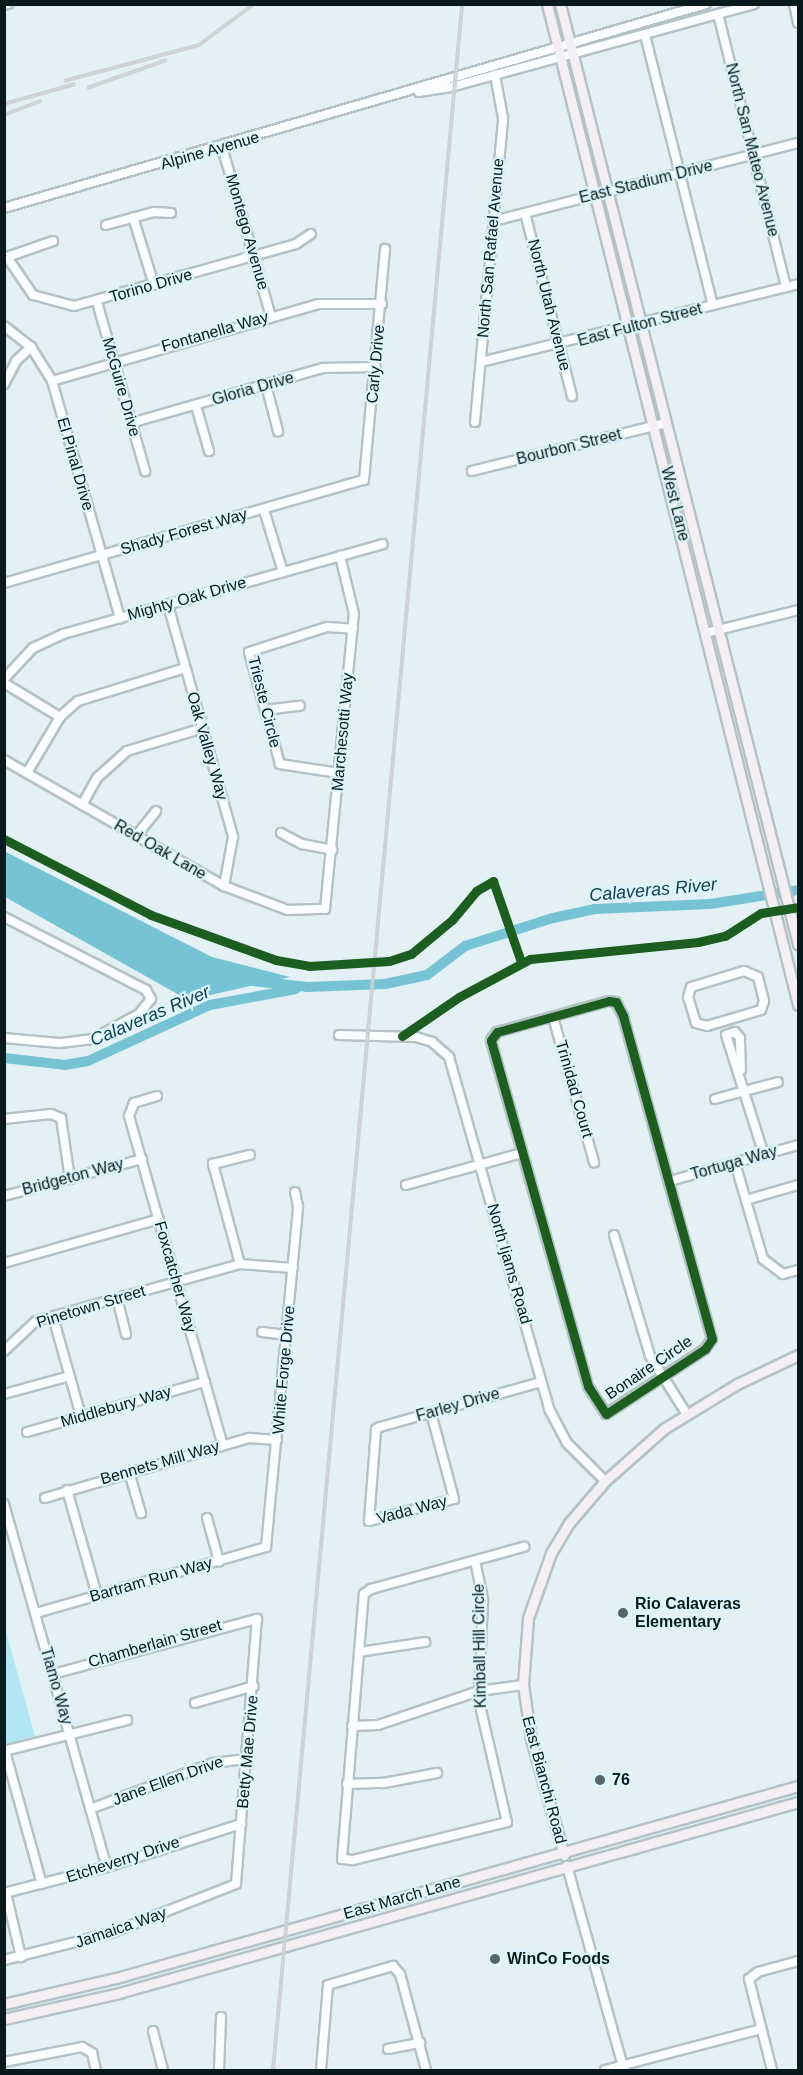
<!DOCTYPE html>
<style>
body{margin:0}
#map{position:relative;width:803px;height:2075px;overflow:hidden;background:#e3f1f5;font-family:Helvetica,sans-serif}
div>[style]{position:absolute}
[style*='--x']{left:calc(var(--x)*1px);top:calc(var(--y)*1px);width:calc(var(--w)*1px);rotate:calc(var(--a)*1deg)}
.green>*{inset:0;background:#b2e6f4}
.water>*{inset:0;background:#76c3d6}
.river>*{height:10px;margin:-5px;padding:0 5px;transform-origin:5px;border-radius:5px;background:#76c3d6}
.roads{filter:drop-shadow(2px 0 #b4c2c6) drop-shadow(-2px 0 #b4c2c6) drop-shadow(0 2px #b4c2c6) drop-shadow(0 -2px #b4c2c6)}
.minor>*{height:8px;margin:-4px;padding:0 4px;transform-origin:4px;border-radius:4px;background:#fbfdfe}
.major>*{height:9px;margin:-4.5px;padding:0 4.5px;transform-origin:4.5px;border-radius:4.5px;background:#f4eff2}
.rail>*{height:4px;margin-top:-2px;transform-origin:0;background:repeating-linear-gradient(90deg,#dcf5fc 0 4.5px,#cdd1d2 0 9px);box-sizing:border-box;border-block:2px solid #cdd1d2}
.cycleway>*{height:9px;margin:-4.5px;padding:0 4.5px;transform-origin:4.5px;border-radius:4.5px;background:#1b5e20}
.dots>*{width:16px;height:16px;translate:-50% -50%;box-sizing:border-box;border:3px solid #dcf5fc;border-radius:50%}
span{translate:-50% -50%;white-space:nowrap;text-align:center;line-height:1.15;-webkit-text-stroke:4.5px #dcf5fc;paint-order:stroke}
.street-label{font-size:16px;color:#091a1e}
.poi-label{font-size:16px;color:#091a1e;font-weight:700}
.left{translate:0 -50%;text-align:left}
.water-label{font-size:18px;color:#13414c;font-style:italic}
.frame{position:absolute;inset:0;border:6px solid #091a1e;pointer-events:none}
</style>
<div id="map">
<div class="green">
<i style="clip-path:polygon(5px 1628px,35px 1736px,5px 1745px,4px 1745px)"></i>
</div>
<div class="water">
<i style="clip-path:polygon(4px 851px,212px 957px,290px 977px,188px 1000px,5px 897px)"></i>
</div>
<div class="river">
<i style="--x:253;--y:981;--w:55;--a:6.2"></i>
<i style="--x:308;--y:987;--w:77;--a:-2.2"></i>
<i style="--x:385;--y:984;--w:43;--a:-12.1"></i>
<i style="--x:427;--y:975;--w:48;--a:-37.3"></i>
<i style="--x:465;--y:946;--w:92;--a:-17.7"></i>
<i style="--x:553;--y:918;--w:43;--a:-12.1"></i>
<i style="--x:595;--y:909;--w:115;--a:-2.5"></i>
<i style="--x:710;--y:904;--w:89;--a:-9"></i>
<i style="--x:4;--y:1058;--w:61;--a:6.5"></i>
<i style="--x:65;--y:1065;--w:23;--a:-10"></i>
<i style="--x:88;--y:1061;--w:134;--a:-24.7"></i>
<i style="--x:210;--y:1005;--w:87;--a:-10.5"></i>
</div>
<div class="roads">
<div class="minor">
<i style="--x:794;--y:4;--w:19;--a:78"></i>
<i style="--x:4;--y:5;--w:4;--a:-14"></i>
<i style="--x:718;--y:14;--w:281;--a:76"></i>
<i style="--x:645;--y:35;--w:278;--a:75.9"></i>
<i style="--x:419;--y:92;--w:32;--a:-9"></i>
<i style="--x:451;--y:87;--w:314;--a:-15.3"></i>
<i style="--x:222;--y:147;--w:177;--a:73.9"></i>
<i style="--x:4;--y:208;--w:731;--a:-16.2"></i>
<i style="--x:525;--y:213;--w:189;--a:75.6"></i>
<i style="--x:133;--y:217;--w:71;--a:72.8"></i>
<i style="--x:494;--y:221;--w:314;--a:-14.4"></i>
<i style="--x:106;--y:225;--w:50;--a:-15.2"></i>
<i style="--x:154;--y:212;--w:17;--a:3"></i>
<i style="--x:53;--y:241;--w:49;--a:160.8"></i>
<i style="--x:7;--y:257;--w:46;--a:55.6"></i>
<i style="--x:33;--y:295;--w:42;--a:15"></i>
<i style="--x:74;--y:306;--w:230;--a:-15.6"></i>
<i style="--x:296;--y:244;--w:18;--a:-34"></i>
<i style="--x:97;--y:302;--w:176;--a:74.1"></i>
<i style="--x:4;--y:326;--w:34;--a:38"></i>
<i style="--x:31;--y:347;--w:40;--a:58"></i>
<i style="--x:52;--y:381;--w:247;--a:74"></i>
<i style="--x:481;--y:362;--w:326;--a:-13.8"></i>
<i style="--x:52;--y:381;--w:277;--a:-16.1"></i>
<i style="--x:318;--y:304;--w:64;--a:0"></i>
<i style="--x:4;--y:384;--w:26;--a:-62"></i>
<i style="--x:16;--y:361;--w:21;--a:-43"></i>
<i style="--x:266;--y:385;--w:48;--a:75.4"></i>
<i style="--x:196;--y:406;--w:47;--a:73.9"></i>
<i style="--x:475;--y:422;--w:305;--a:-84.7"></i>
<i style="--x:503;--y:118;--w:44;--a:-100.5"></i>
<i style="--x:131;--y:423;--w:200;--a:-16"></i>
<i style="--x:323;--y:368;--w:53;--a:-1.1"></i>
<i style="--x:472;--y:471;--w:200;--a:-13.9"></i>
<i style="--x:264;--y:510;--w:65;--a:73"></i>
<i style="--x:4;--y:583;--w:374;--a:-16"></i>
<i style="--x:364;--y:480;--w:232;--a:-84.8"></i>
<i style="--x:168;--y:605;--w:241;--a:74.3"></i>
<i style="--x:233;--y:837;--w:50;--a:100.4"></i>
<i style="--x:706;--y:633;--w:95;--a:-14"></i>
<i style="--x:4;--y:679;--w:42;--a:-46.9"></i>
<i style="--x:33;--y:648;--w:33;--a:-25"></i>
<i style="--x:63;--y:634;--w:332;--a:-15.7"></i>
<i style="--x:4;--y:683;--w:66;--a:31.3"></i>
<i style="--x:265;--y:710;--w:35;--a:-7"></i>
<i style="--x:4;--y:760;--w:254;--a:29.8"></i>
<i style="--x:224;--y:886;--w:68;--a:20.6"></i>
<i style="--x:288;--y:910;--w:37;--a:-2"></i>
<i style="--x:325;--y:909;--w:296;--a:-84.4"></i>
<i style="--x:354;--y:614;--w:60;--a:-103.6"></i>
<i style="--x:27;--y:773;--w:65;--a:-59.5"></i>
<i style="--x:60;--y:717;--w:24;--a:-42"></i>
<i style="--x:78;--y:701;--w:112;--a:-17.1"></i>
<i style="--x:339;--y:773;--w:60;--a:-171.3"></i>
<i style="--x:280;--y:764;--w:116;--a:-105.5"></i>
<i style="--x:249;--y:652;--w:82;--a:-17.8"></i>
<i style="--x:327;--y:627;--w:26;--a:4"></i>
<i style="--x:82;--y:805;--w:31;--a:-61"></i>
<i style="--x:97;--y:778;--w:40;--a:-42"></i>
<i style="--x:127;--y:751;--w:79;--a:-16.8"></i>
<i style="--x:281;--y:833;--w:24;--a:28"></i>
<i style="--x:302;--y:844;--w:31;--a:11"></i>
<i style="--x:136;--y:836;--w:32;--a:-51"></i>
<i style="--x:4;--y:917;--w:160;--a:27.2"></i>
<i style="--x:146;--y:990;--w:10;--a:61"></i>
<i style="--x:151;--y:999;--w:19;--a:129"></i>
<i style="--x:139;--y:1014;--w:52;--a:151.5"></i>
<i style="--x:93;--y:1039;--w:34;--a:173"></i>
<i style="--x:59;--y:1043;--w:55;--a:-174.8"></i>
<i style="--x:744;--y:971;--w:15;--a:23"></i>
<i style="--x:758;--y:977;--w:25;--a:76"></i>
<i style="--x:764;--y:1001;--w:9;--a:108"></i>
<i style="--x:761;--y:1010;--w:56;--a:163.5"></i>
<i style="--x:707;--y:1026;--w:11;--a:-165"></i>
<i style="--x:696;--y:1023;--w:27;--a:-107"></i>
<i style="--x:688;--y:997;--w:10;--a:-73"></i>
<i style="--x:691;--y:987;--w:55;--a:-16.8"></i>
<i style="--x:609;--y:1001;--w:7;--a:8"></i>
<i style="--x:616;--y:1002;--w:16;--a:63"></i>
<i style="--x:623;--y:1016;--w:335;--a:74.6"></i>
<i style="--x:712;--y:1339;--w:12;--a:125"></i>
<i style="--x:705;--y:1349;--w:118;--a:146.7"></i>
<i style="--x:606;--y:1414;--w:33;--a:-123"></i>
<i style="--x:588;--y:1386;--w:359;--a:-105.7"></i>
<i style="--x:491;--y:1040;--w:10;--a:-53"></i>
<i style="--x:497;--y:1032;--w:116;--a:-15.5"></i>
<i style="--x:553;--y:1017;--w:151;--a:74.2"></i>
<i style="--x:339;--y:1035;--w:77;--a:1.5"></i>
<i style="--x:416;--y:1037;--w:17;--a:17"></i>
<i style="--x:432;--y:1042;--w:23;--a:41"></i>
<i style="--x:449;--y:1057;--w:366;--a:74.1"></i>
<i style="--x:549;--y:1409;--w:38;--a:62"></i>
<i style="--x:567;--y:1443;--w:54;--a:45"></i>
<i style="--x:741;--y:1070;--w:32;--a:-92"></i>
<i style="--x:740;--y:1038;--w:8;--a:-130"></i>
<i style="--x:735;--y:1032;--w:9;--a:162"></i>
<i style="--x:726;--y:1035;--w:126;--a:72.4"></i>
<i style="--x:157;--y:1096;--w:24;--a:163"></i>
<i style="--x:134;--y:1103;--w:14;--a:111"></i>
<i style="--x:129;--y:1116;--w:342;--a:74.1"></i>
<i style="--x:715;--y:1099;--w:65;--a:-15.1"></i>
<i style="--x:4;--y:1119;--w:47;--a:-6.1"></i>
<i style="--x:51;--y:1114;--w:11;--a:22"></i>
<i style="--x:61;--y:1118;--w:62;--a:81.6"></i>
<i style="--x:735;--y:1163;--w:100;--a:73.7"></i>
<i style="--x:763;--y:1259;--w:25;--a:37"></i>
<i style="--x:783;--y:1274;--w:16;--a:-15"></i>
<i style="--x:670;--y:1181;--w:133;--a:-15.7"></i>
<i style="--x:406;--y:1185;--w:120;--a:-15.4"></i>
<i style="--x:4;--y:1196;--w:143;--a:-15"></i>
<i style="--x:746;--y:1200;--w:54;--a:-16.1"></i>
<i style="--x:614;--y:1235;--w:126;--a:73.4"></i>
<i style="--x:650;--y:1356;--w:67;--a:57.7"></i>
<i style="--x:4;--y:1263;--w:161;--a:-15.8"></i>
<i style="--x:240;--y:1264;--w:104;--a:-105.1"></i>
<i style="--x:213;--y:1164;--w:38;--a:-14"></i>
<i style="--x:117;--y:1298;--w:37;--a:76"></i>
<i style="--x:53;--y:1317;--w:103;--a:74.2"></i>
<i style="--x:262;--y:1332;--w:25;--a:7"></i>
<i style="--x:4;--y:1351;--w:44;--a:-43.2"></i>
<i style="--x:36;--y:1321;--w:212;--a:-15.6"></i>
<i style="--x:240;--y:1264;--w:53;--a:4.3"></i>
<i style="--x:4;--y:1394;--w:68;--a:-15.3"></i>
<i style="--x:431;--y:1413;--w:89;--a:75"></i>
<i style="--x:454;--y:1499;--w:88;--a:165.5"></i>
<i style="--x:369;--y:1521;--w:92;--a:-85.6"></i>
<i style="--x:376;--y:1429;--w:4;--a:-27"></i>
<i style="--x:380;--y:1427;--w:167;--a:-15.6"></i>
<i style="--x:27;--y:1432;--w:185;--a:-15.7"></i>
<i style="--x:129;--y:1472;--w:43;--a:73.7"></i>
<i style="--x:67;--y:1490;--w:109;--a:74.1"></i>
<i style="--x:45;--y:1498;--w:213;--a:-16.4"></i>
<i style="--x:249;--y:1438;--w:28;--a:4"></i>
<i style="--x:4;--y:1504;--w:377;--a:74.2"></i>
<i style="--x:207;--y:1518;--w:45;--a:74.4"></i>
<i style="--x:475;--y:1561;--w:40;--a:78"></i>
<i style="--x:483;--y:1600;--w:101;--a:92.3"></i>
<i style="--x:479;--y:1701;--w:124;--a:77"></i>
<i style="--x:507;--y:1822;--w:159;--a:166.1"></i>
<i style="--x:353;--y:1860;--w:11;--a:-175"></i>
<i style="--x:342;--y:1859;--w:266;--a:-85.3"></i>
<i style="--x:364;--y:1594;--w:9;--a:-36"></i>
<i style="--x:371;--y:1589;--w:159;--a:-15.4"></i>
<i style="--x:36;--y:1613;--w:239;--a:-16"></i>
<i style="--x:266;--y:1547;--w:342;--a:-84.6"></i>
<i style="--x:298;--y:1207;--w:15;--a:-101"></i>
<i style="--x:359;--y:1652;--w:67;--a:-8.6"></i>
<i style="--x:195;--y:1703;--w:61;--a:-16.1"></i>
<i style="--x:352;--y:1726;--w:26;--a:-2"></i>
<i style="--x:378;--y:1725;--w:107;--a:-18.6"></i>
<i style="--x:479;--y:1691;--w:44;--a:-7.8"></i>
<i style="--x:4;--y:1751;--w:127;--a:-14.1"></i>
<i style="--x:5;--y:1751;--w:138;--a:74.5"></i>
<i style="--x:347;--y:1784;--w:37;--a:-2"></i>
<i style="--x:384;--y:1783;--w:54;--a:-10.7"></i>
<i style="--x:90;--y:1809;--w:131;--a:-20.5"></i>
<i style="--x:213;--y:1763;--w:34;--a:-7"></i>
<i style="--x:567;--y:1866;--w:212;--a:74.4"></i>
<i style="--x:4;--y:1893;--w:106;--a:-14.2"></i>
<i style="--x:107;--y:1867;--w:141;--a:-17.8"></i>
<i style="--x:6;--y:1893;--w:66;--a:76.8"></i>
<i style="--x:4;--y:1960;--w:110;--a:-14.2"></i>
<i style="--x:111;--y:1933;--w:134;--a:-21.4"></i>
<i style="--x:236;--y:1884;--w:266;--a:-85.5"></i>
<i style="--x:257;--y:1619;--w:211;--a:164.9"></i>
<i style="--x:153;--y:2031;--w:40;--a:75.6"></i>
<i style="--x:388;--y:2049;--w:33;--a:-11"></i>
<i style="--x:4;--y:2062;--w:79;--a:-10.9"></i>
<i style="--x:82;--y:2047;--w:12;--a:31"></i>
<i style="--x:92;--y:2053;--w:17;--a:77"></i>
<i style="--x:219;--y:2070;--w:53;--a:-87.8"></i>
<i style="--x:321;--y:2070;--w:85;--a:-85.3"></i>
<i style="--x:328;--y:1985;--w:68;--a:-16.3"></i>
<i style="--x:393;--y:1966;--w:11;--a:49"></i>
<i style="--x:400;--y:1974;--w:99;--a:74.8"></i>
<i style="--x:605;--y:2070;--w:161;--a:-14.7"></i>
<i style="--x:772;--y:2070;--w:94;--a:-104.2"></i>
<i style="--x:749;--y:1979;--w:11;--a:-38"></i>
<i style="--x:758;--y:1972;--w:41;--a:-15.4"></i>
</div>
<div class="major">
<i style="--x:547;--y:4;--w:1032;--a:75.92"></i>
<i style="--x:560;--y:4;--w:970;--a:75.79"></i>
<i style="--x:564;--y:1855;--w:121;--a:-105.9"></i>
<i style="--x:531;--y:1739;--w:55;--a:-98.4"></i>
<i style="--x:523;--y:1685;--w:67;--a:-85.7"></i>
<i style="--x:528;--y:1618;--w:69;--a:-70.5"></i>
<i style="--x:551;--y:1553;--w:35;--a:-59"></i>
<i style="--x:569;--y:1523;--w:55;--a:-49.4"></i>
<i style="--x:605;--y:1481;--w:80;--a:-41.5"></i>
<i style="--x:665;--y:1428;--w:84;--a:-31.4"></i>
<i style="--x:737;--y:1384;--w:68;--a:-25.4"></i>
<i style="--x:4;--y:2004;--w:115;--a:-13.1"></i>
<i style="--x:116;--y:1978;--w:709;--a:-15.72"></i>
<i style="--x:4;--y:2019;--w:118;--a:-12.7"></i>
<i style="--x:119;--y:1993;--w:705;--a:-15.71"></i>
</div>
</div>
<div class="rail">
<i style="--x:64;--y:81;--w:140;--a:-14.9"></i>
<i style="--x:199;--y:45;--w:69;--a:-36.7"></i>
<i style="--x:87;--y:88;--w:85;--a:-19.3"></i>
<i style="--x:4;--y:104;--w:74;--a:-15.7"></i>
<i style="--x:4;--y:115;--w:40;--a:-21"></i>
<i style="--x:273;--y:2070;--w:2075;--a:-84.77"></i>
</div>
<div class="cycleway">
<i style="--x:4;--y:839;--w:165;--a:27.3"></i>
<i style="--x:151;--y:915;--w:133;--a:19.8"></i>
<i style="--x:276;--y:960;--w:34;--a:10"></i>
<i style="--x:309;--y:966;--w:80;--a:-3.6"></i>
<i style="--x:389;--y:961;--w:23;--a:-18"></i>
<i style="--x:411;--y:954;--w:53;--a:-39.7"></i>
<i style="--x:452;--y:920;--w:38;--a:-50"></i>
<i style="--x:476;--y:891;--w:20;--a:-30"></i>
<i style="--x:493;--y:881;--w:86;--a:70.9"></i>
<i style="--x:609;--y:1001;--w:7;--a:8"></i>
<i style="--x:616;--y:1002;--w:16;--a:63"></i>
<i style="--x:623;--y:1016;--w:335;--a:74.6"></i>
<i style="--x:712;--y:1339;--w:12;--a:125"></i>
<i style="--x:705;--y:1349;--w:118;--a:146.7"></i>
<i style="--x:606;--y:1414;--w:33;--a:-123"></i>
<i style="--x:588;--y:1386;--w:359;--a:-105.7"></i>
<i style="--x:491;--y:1040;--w:10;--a:-53"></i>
<i style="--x:497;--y:1032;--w:116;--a:-15.5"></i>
<i style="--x:402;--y:1036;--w:69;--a:-34.4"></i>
<i style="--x:459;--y:997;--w:81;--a:-28.2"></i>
<i style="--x:530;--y:959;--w:169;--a:-5.8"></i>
<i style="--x:698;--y:942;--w:28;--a:-13"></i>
<i style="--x:725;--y:936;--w:43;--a:-32.6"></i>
<i style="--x:761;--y:913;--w:37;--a:-9"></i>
</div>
<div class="dots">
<i style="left:623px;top:1613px;background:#556569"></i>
<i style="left:600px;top:1780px;background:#556569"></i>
<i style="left:495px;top:1959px;background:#556569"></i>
</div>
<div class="street-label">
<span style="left:752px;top:150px;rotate:76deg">North San Mateo Avenue</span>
<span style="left:210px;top:151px;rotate:-16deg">Alpine Avenue</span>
<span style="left:646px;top:182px;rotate:-14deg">East Stadium Drive</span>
<span style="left:247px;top:232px;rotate:74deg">Montego Avenue</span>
<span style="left:491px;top:248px;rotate:-85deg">North San Rafael Avenue</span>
<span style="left:151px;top:286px;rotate:-16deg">Torino Drive</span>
<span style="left:549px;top:305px;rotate:76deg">North Utah Avenue</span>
<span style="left:640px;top:325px;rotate:-15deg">East Fulton Street</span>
<span style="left:215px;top:332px;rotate:-16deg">Fontanella Way</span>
<span style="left:376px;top:364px;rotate:-85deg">Carly Drive</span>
<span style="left:121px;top:387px;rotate:74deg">McGuire Drive</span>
<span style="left:253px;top:389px;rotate:-16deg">Gloria Drive</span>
<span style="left:569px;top:447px;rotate:-14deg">Bourbon Street</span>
<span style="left:75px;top:464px;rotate:74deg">El Pinal Drive</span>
<span style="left:675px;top:504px;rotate:76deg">West Lane</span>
<span style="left:184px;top:532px;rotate:-16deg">Shady Forest Way</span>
<span style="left:187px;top:599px;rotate:-16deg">Mighty Oak Drive</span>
<span style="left:264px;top:702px;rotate:76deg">Trieste Circle</span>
<span style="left:343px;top:732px;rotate:-85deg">Marchesotti Way</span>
<span style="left:207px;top:746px;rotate:74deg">Oak Valley Way</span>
<span style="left:160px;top:850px;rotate:30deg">Red Oak Lane</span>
<span style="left:574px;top:1089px;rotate:74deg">Trinidad Court</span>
<span style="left:734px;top:1163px;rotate:-16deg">Tortuga Way</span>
<span style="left:73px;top:1177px;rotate:-15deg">Bridgeton Way</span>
<span style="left:509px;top:1264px;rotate:74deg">North Ijams Road</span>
<span style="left:175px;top:1277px;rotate:74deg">Foxcatcher Way</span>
<span style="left:91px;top:1307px;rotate:-17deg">Pinetown Street</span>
<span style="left:649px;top:1368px;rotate:-34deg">Bonaire Circle</span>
<span style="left:284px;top:1370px;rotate:-85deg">White Forge Drive</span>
<span style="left:458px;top:1405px;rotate:-16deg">Farley Drive</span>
<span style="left:116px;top:1407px;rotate:-16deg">Middlebury Way</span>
<span style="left:160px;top:1463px;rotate:-16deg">Bennets Mill Way</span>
<span style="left:412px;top:1510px;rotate:-15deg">Vada Way</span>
<span style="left:151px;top:1580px;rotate:-16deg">Bartram Run Way</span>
<span style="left:155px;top:1644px;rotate:-16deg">Chamberlain Street</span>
<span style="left:480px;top:1646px;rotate:-91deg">Kimball Hill Circle</span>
<span style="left:56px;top:1686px;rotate:74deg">Tiamo Way</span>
<span style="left:248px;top:1752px;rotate:-85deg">Betty Mae Drive</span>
<span style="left:544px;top:1780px;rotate:75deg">East Bianchi Road</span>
<span style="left:168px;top:1781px;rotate:-20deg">Jane Ellen Drive</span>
<span style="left:123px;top:1860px;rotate:-18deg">Etcheverry Drive</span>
<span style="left:402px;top:1898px;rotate:-16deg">East March Lane</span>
<span style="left:121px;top:1928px;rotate:-19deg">Jamaica Way</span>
</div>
<div class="poi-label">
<span class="left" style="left:635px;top:1613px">Rio Calaveras<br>Elementary</span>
<span class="left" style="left:612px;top:1780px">76</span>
<span class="left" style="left:507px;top:1959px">WinCo Foods</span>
</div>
<div class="water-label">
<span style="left:653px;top:890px;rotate:-5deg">Calaveras River</span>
<span style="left:150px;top:1016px;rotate:-23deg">Calaveras River</span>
</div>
<div class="frame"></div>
</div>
